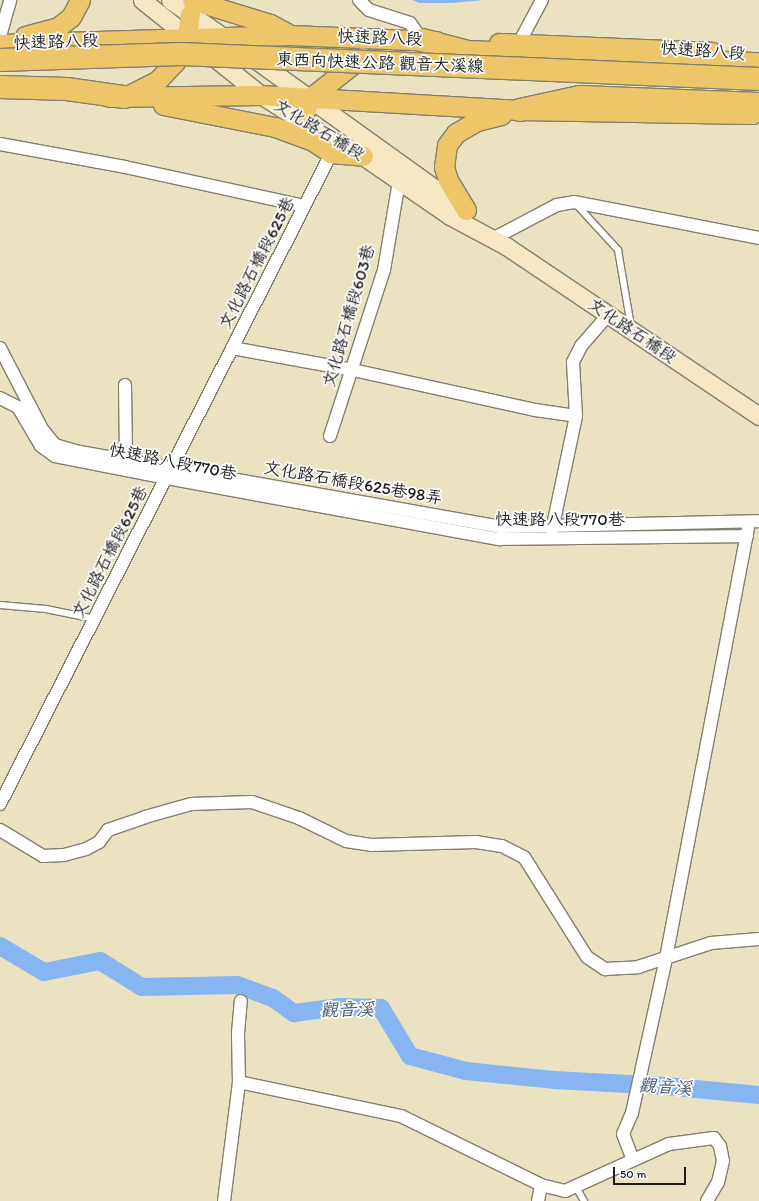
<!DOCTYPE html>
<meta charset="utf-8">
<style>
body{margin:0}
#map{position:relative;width:759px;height:1201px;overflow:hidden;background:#eae2c0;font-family:Itim,"LXGW WenKai TC",sans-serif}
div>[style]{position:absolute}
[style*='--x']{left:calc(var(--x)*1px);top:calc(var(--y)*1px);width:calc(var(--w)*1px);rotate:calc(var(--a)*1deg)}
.water>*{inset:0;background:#86b5f1}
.river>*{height:18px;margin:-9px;padding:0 9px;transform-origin:9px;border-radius:9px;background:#86b5f1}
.roads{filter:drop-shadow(1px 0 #837f6e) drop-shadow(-1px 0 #837f6e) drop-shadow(0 1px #837f6e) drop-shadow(0 -1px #837f6e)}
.lane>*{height:6px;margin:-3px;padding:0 3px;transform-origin:3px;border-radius:3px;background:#fff}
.street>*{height:12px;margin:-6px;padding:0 6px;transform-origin:6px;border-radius:6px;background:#fff}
.secondary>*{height:17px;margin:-8.5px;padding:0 8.5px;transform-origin:8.5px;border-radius:8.5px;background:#f7e8c3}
.primary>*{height:19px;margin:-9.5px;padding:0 9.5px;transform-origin:9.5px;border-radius:9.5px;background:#ecc669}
.highway>*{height:22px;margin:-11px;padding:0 11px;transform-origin:11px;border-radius:11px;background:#ecc669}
.bridges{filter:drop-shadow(1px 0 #837f6e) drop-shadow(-1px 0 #837f6e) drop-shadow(0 1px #837f6e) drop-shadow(0 -1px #837f6e)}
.highway-bridge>*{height:22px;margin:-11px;padding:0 11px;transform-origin:11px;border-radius:11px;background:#ecc669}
span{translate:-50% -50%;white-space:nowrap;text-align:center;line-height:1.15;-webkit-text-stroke:3.5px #fff;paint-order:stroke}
.street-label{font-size:17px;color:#1c1c1c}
.water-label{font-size:18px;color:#465971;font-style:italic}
.scale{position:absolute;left:613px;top:1167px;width:73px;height:18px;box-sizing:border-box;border:2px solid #1c1c1c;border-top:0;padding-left:5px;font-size:12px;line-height:14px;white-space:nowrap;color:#1c1c1c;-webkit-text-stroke:3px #fff;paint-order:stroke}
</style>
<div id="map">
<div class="water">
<i style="clip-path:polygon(413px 0,483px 0,453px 3px,419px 3px)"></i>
</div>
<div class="river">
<i style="--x:0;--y:946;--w:51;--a:30.6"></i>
<i style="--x:44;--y:972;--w:57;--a:-11.1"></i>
<i style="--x:100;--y:961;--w:49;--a:31.8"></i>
<i style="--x:142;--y:987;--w:95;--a:-1.2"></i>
<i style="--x:237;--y:985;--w:38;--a:20"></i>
<i style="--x:273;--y:998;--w:26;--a:36"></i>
<i style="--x:294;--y:1013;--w:45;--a:-7.6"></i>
<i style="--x:339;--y:1007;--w:42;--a:1.4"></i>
<i style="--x:381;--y:1008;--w:56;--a:58.9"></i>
<i style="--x:410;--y:1056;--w:58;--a:15"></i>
<i style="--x:466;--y:1071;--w:88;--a:5.8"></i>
<i style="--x:554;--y:1080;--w:111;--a:3.1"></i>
<i style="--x:665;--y:1086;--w:94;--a:5.5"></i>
</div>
<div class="roads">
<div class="lane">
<i style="--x:575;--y:203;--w:64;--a:47.5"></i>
<i style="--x:618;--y:250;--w:77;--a:80.3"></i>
<i style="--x:0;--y:605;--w:46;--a:5"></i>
<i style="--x:46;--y:609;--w:50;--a:11.5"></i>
<i style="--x:576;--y:1187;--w:16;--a:60"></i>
</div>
<div class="street">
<i style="--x:359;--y:0;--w:14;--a:45"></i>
<i style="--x:369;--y:10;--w:43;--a:17.6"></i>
<i style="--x:410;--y:23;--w:21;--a:55"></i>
<i style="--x:0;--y:36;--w:37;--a:-74"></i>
<i style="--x:519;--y:43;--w:49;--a:-61.9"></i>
<i style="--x:0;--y:144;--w:127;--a:10.4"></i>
<i style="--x:125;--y:167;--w:183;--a:12.3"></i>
<i style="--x:496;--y:237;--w:69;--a:-27.7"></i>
<i style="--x:557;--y:205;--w:17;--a:-10"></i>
<i style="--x:574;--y:202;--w:188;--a:11"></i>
<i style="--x:0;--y:348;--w:91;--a:62.6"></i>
<i style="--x:42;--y:429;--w:21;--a:51"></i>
<i style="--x:55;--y:445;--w:26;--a:16"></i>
<i style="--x:80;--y:452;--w:426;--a:10.1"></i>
<i style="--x:499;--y:527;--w:260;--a:-1.3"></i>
<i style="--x:232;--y:348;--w:123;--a:10.3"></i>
<i style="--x:353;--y:370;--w:186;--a:12.4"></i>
<i style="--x:535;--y:410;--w:41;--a:8.3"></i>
<i style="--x:125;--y:385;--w:73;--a:89.2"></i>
<i style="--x:0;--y:398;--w:20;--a:27"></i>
<i style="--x:18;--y:407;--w:45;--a:59.5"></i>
<i style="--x:41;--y:446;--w:17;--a:36"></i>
<i style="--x:55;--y:456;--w:113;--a:11.2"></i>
<i style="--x:166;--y:478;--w:339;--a:10.4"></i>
<i style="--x:499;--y:539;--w:248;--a:-0.7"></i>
<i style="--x:330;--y:436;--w:175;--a:-72"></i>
<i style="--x:384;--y:270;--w:90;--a:-80.4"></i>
<i style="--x:552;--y:530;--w:116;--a:-78.1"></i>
<i style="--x:576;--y:416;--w:54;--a:-93.2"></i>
<i style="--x:573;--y:362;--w:18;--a:-63"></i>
<i style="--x:581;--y:346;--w:41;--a:-48.9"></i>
<i style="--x:0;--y:804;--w:736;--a:-63.02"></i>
<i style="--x:0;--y:830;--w:50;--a:31.2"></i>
<i style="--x:43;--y:856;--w:21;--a:-3"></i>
<i style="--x:64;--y:855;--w:23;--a:-15"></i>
<i style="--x:86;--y:849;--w:15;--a:-28"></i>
<i style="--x:99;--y:842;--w:15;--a:-53"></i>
<i style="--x:108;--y:830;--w:39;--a:-19"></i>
<i style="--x:145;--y:817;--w:48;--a:-15.8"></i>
<i style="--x:191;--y:804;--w:61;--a:-1.9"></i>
<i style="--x:252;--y:802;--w:50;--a:18.8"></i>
<i style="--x:299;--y:818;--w:52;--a:26.1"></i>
<i style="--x:346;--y:841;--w:25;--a:9"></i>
<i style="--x:371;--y:845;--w:105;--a:-1.6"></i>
<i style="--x:476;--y:842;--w:26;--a:9"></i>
<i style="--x:502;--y:846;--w:25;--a:27"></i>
<i style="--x:524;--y:857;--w:118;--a:57.8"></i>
<i style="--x:587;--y:957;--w:22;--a:34"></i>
<i style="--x:605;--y:969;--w:33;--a:-3"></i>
<i style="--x:638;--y:967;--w:77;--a:-18.2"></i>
<i style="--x:711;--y:943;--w:48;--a:-4.8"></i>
<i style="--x:239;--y:1082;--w:166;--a:11.9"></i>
<i style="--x:401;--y:1116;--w:156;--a:26.2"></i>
<i style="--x:541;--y:1185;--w:25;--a:14"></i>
<i style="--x:565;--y:1191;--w:114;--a:-24.3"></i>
<i style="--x:669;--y:1144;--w:45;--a:-7.6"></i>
<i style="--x:714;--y:1138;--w:10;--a:53"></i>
<i style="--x:720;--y:1146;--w:15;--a:79"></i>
<i style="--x:723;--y:1161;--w:22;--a:103"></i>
<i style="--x:718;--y:1182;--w:22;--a:120"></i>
<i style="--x:633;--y:1160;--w:28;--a:-111"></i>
<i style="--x:623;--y:1134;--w:23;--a:-67"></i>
<i style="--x:632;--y:1113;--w:159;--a:-77.6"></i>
<i style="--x:666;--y:958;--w:437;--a:-79.2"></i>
<i style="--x:224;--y:1201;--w:120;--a:-82.8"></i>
<i style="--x:239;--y:1082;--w:49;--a:-91.2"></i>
<i style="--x:238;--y:1033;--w:32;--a:-85"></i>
<i style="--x:538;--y:1201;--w:16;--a:-79"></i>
</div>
<div class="secondary">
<i style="--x:142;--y:0;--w:152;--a:38.6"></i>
<i style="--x:261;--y:95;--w:89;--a:32.6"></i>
<i style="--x:336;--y:143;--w:19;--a:21"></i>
<i style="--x:354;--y:150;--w:116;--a:34.5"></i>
<i style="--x:450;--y:216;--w:64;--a:28.2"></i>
<i style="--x:506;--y:246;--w:305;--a:33.9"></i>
<i style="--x:170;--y:0;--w:72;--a:34.8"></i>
<i style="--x:249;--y:55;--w:266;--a:35.7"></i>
</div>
<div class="primary">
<i style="--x:192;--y:0;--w:82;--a:17.1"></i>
<i style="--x:270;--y:24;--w:19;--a:28"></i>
<i style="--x:25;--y:36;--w:34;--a:-15"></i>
<i style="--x:58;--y:27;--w:16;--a:-38"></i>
<i style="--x:71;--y:17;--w:19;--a:-62"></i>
<i style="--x:499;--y:43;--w:213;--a:2.4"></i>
<i style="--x:0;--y:44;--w:290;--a:-1.8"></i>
<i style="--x:290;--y:35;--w:146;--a:2.4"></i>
<i style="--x:127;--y:96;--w:35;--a:-27"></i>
<i style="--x:158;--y:80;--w:25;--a:-47"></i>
<i style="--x:175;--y:62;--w:27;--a:-63"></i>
<i style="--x:187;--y:38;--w:24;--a:-83"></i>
<i style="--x:109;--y:97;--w:152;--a:-0.8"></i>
<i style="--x:261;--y:95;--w:259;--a:3.3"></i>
<i style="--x:520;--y:110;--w:232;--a:1"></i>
<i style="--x:163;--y:105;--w:114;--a:11.1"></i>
<i style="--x:275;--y:127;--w:40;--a:20.2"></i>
<i style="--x:313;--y:141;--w:22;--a:34"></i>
<i style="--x:331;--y:153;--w:32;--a:5"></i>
<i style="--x:302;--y:120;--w:23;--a:-70"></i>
<i style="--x:310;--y:98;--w:66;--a:-38.3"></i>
<i style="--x:466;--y:210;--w:35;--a:-121"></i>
<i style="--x:448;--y:180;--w:14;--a:-107"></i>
<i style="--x:444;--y:167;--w:22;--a:-82"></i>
<i style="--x:447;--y:145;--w:15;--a:-53"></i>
<i style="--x:456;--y:133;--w:24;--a:-30"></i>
<i style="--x:477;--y:121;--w:25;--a:-14"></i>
</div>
<div class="highway">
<i style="--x:422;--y:40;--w:48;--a:14.6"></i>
<i style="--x:468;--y:52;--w:291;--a:2.4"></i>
<i style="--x:0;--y:87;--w:67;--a:1.7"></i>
<i style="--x:67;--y:89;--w:58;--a:8"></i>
<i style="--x:520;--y:110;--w:61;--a:-12.2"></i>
<i style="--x:580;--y:97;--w:179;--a:2.2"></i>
</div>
</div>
<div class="bridges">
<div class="highway-bridge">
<i style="--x:0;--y:60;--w:181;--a:-1.9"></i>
<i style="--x:181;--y:54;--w:579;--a:2.48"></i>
</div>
</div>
<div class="street-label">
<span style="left:380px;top:38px;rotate:2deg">快速路八段</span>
<span style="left:56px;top:42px;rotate:-2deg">快速路八段</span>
<span style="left:703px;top:51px;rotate:4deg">快速路八段</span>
<span style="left:380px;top:63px;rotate:2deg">東西向快速公路 觀音大溪線</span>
<span style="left:319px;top:130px;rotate:31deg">文化路石橋段</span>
<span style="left:257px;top:263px;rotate:-63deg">文化路石橋段625巷</span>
<span style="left:349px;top:316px;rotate:-74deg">文化路石橋段603巷</span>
<span style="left:632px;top:331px;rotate:34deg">文化路石橋段</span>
<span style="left:173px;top:462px;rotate:11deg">快速路八段770巷</span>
<span style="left:353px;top:483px;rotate:10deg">文化路石橋段625巷98弄</span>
<span style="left:560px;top:520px">快速路八段770巷</span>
<span style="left:110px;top:552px;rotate:-63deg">文化路石橋段625巷</span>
</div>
<div class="water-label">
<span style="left:347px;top:1010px;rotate:-1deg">觀音溪</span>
<span style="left:665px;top:1087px;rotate:4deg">觀音溪</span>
</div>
<div class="scale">50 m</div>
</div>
